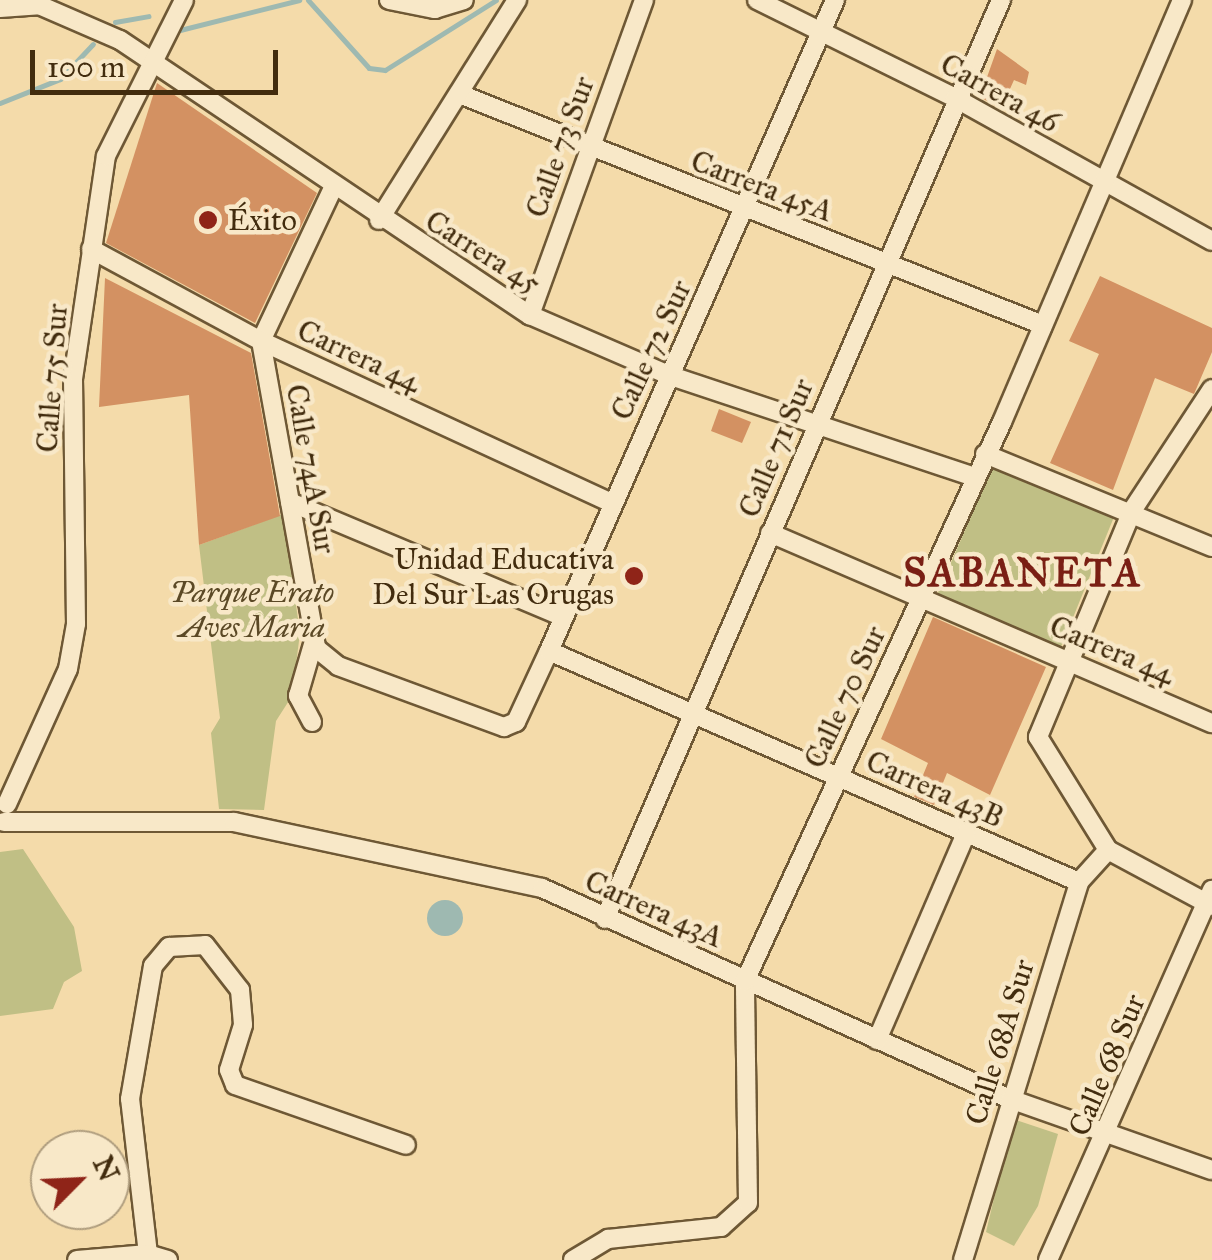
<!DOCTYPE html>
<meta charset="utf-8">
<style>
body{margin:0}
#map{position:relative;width:1212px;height:1260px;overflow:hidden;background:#f4dbaa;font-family:"IM FELL Great Primer",serif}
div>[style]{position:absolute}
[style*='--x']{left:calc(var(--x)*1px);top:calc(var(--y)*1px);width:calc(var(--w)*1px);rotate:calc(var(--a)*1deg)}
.green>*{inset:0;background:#c0bf85}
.water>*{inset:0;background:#9eb9b1}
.round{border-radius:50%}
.stream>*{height:5px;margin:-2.5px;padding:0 2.5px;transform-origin:2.5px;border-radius:2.5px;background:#9eb9b1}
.building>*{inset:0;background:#d39162}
.roads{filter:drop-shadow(2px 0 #6e5835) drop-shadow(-2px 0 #6e5835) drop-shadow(0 2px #6e5835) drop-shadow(0 -2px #6e5835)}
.minor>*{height:18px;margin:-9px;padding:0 9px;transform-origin:9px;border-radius:9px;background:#f8e8c8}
.dots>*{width:28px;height:28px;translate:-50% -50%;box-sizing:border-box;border:5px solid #f8e8c8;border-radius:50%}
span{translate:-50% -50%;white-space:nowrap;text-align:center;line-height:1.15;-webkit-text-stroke:9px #f8e8c8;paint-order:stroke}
.street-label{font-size:30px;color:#422c0e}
.poi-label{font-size:30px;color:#422c0e}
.left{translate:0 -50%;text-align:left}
.right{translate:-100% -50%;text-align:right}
.park-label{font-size:30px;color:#5b4926;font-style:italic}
.district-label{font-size:40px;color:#7a1f14;font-weight:700;letter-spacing:2.5px}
.north{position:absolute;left:30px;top:1130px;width:100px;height:100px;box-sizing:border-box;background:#f8e8c8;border:2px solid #af9d7e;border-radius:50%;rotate:66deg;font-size:28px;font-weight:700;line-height:40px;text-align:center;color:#422c0e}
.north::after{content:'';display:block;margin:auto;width:35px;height:45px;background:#8f2418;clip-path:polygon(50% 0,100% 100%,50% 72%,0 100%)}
.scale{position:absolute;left:30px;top:50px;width:248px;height:45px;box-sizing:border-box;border:5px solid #422c0e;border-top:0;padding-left:12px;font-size:30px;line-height:35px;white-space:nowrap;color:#422c0e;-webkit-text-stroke:8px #f8e8c8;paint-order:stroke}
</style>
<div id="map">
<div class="green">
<i style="clip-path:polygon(994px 463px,1116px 512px,1061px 647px,937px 595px)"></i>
<i style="clip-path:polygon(283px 514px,300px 633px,292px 696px,276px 721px,264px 810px,219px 809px,211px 733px,220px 718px,199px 545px)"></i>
<i style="clip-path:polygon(23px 849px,74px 927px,82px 971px,64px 982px,53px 1009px,0 1016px,0 852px)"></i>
<i style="clip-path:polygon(1013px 1119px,1058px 1134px,1038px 1206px,1014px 1246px,986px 1232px)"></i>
</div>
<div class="water">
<i class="round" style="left:427px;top:900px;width:36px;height:36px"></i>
</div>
<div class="stream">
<i style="--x:308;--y:0;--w:91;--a:48.1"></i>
<i style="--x:369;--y:68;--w:16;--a:7"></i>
<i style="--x:385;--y:70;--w:131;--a:-32.2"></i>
<i style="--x:115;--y:22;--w:34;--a:-10"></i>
<i style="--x:180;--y:30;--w:123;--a:-14.1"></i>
<i style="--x:0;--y:103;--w:65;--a:-21.8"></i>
<i style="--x:60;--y:79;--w:48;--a:-46.7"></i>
</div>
<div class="building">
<i style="clip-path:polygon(997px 49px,1029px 72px,1026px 85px,1014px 80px,1001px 109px,980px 97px)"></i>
<i style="clip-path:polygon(157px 83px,317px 193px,255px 323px,106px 243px)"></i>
<i style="clip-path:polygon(1100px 276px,1212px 328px,1212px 352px,1194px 394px,1155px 378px,1113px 490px,1050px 463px,1099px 354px,1069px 341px)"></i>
<i style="clip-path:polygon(105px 278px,251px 353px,280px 516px,199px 545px,189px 395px,99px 407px)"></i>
<i style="clip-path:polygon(719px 409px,751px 422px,742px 443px,711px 431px)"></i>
<i style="clip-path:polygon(933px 617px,1046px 667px,990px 795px,947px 773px,934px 805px,914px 797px,928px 763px,881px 739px)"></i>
</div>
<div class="roads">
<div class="minor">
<i style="--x:389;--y:0;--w:47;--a:11.1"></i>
<i style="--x:435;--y:9;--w:30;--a:-17"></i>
<i style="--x:757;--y:0;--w:221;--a:26.3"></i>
<i style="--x:955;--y:98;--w:294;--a:29.1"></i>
<i style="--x:0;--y:8;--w:39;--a:-4"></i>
<i style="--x:39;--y:5;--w:88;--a:23.4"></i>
<i style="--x:120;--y:40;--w:494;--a:33.9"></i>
<i style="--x:530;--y:315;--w:154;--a:23.4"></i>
<i style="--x:671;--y:376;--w:320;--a:18.4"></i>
<i style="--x:462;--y:95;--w:625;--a:21.6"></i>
<i style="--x:333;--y:188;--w:169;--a:115.2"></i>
<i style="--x:261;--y:341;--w:312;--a:79.8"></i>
<i style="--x:316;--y:648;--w:28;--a:39"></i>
<i style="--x:338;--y:666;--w:177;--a:20.2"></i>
<i style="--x:504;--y:727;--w:13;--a:-23"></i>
<i style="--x:516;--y:722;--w:78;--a:-65.1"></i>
<i style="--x:549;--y:651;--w:711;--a:-66.28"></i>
<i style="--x:379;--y:220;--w:260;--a:-57.9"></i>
<i style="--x:91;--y:249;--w:193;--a:28.4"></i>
<i style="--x:261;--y:341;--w:383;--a:24.8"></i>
<i style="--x:530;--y:315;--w:335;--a:-70.1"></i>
<i style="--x:1212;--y:389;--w:146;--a:123.3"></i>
<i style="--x:1132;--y:511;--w:245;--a:112.6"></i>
<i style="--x:1038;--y:737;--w:133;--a:58.2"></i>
<i style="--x:1108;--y:850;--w:118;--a:28.3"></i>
<i style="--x:985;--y:454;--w:245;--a:22.3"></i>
<i style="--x:290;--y:502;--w:296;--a:22.8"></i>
<i style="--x:770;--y:533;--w:481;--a:23.3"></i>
<i style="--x:549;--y:651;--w:578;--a:23.55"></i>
<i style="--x:312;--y:722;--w:30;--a:-118"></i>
<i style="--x:298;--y:696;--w:57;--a:-73.8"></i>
<i style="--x:7;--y:804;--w:148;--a:-65.7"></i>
<i style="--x:68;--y:669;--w:46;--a:-79.9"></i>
<i style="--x:76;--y:624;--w:245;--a:-90.7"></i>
<i style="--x:73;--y:379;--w:225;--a:-81.6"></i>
<i style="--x:106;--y:156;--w:174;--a:-63.4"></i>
<i style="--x:4;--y:822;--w:230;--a:0"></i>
<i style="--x:234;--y:822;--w:315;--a:12.1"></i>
<i style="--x:542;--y:888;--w:513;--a:24.27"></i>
<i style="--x:1010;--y:1099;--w:214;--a:19.4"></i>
<i style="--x:605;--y:919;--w:1001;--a:-66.69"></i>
<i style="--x:877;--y:1040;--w:225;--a:-66.7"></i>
<i style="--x:148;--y:1254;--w:156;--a:-96.6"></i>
<i style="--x:130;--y:1099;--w:135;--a:-80.2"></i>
<i style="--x:153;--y:966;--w:25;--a:-50"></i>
<i style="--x:169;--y:947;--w:36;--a:-3"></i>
<i style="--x:205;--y:945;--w:57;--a:52.1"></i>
<i style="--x:240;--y:990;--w:35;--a:85"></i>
<i style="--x:243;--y:1025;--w:47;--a:107.3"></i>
<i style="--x:229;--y:1070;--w:16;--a:68"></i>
<i style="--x:235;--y:1085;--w:181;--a:19.3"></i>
<i style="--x:77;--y:1260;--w:71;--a:-4.8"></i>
<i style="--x:148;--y:1254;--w:21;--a:17"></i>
<i style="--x:573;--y:1260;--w:41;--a:-31"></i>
<i style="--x:608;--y:1239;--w:114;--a:-6.1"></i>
<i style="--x:721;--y:1227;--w:36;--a:-42"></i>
<i style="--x:748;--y:1203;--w:222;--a:-90.8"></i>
<i style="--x:745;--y:981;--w:615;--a:-65.31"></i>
<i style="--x:1002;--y:422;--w:459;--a:-66.9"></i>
<i style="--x:963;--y:1260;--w:395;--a:-72.9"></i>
<i style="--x:1079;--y:882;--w:43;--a:-47.8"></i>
<i style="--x:1048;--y:1260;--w:405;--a:-66.1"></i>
</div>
</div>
<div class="dots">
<i style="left:208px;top:220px;background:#8f2418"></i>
<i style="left:634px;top:576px;background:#8f2418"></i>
</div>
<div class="street-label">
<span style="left:1000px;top:93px;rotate:29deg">Carrera 46</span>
<span style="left:560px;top:147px;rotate:-70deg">Calle 73 Sur</span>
<span style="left:762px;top:186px;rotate:21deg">Carrera 45A</span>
<span style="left:483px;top:252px;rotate:32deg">Carrera 45</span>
<span style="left:651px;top:350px;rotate:-65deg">Calle 72 Sur</span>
<span style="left:359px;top:356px;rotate:25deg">Carrera 44</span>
<span style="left:52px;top:378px;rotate:-86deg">Calle 75 Sur</span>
<span style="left:776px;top:448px;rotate:-67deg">Calle 71 Sur</span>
<span style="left:311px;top:469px;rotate:80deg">Calle 74A Sur</span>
<span style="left:1112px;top:650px;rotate:23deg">Carrera 44</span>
<span style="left:845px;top:697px;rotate:-65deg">Calle 70 Sur</span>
<span style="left:935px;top:789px;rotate:24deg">Carrera 43B</span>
<span style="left:654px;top:909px;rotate:24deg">Carrera 43A</span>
<span style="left:1000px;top:1042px;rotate:-73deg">Calle 68A Sur</span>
<span style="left:1107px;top:1065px;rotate:-67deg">Calle 68 Sur</span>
</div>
<div class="poi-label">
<span class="left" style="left:228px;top:220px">Éxito</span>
<span class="right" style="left:614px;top:576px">Unidad Educativa<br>Del Sur Las Orugas</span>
</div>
<div class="park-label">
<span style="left:252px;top:609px">Parque Erato<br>Aves Maria</span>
</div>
<div class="district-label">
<span style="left:1023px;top:573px">SABANETA</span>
</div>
<div class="north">N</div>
<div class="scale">100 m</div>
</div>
